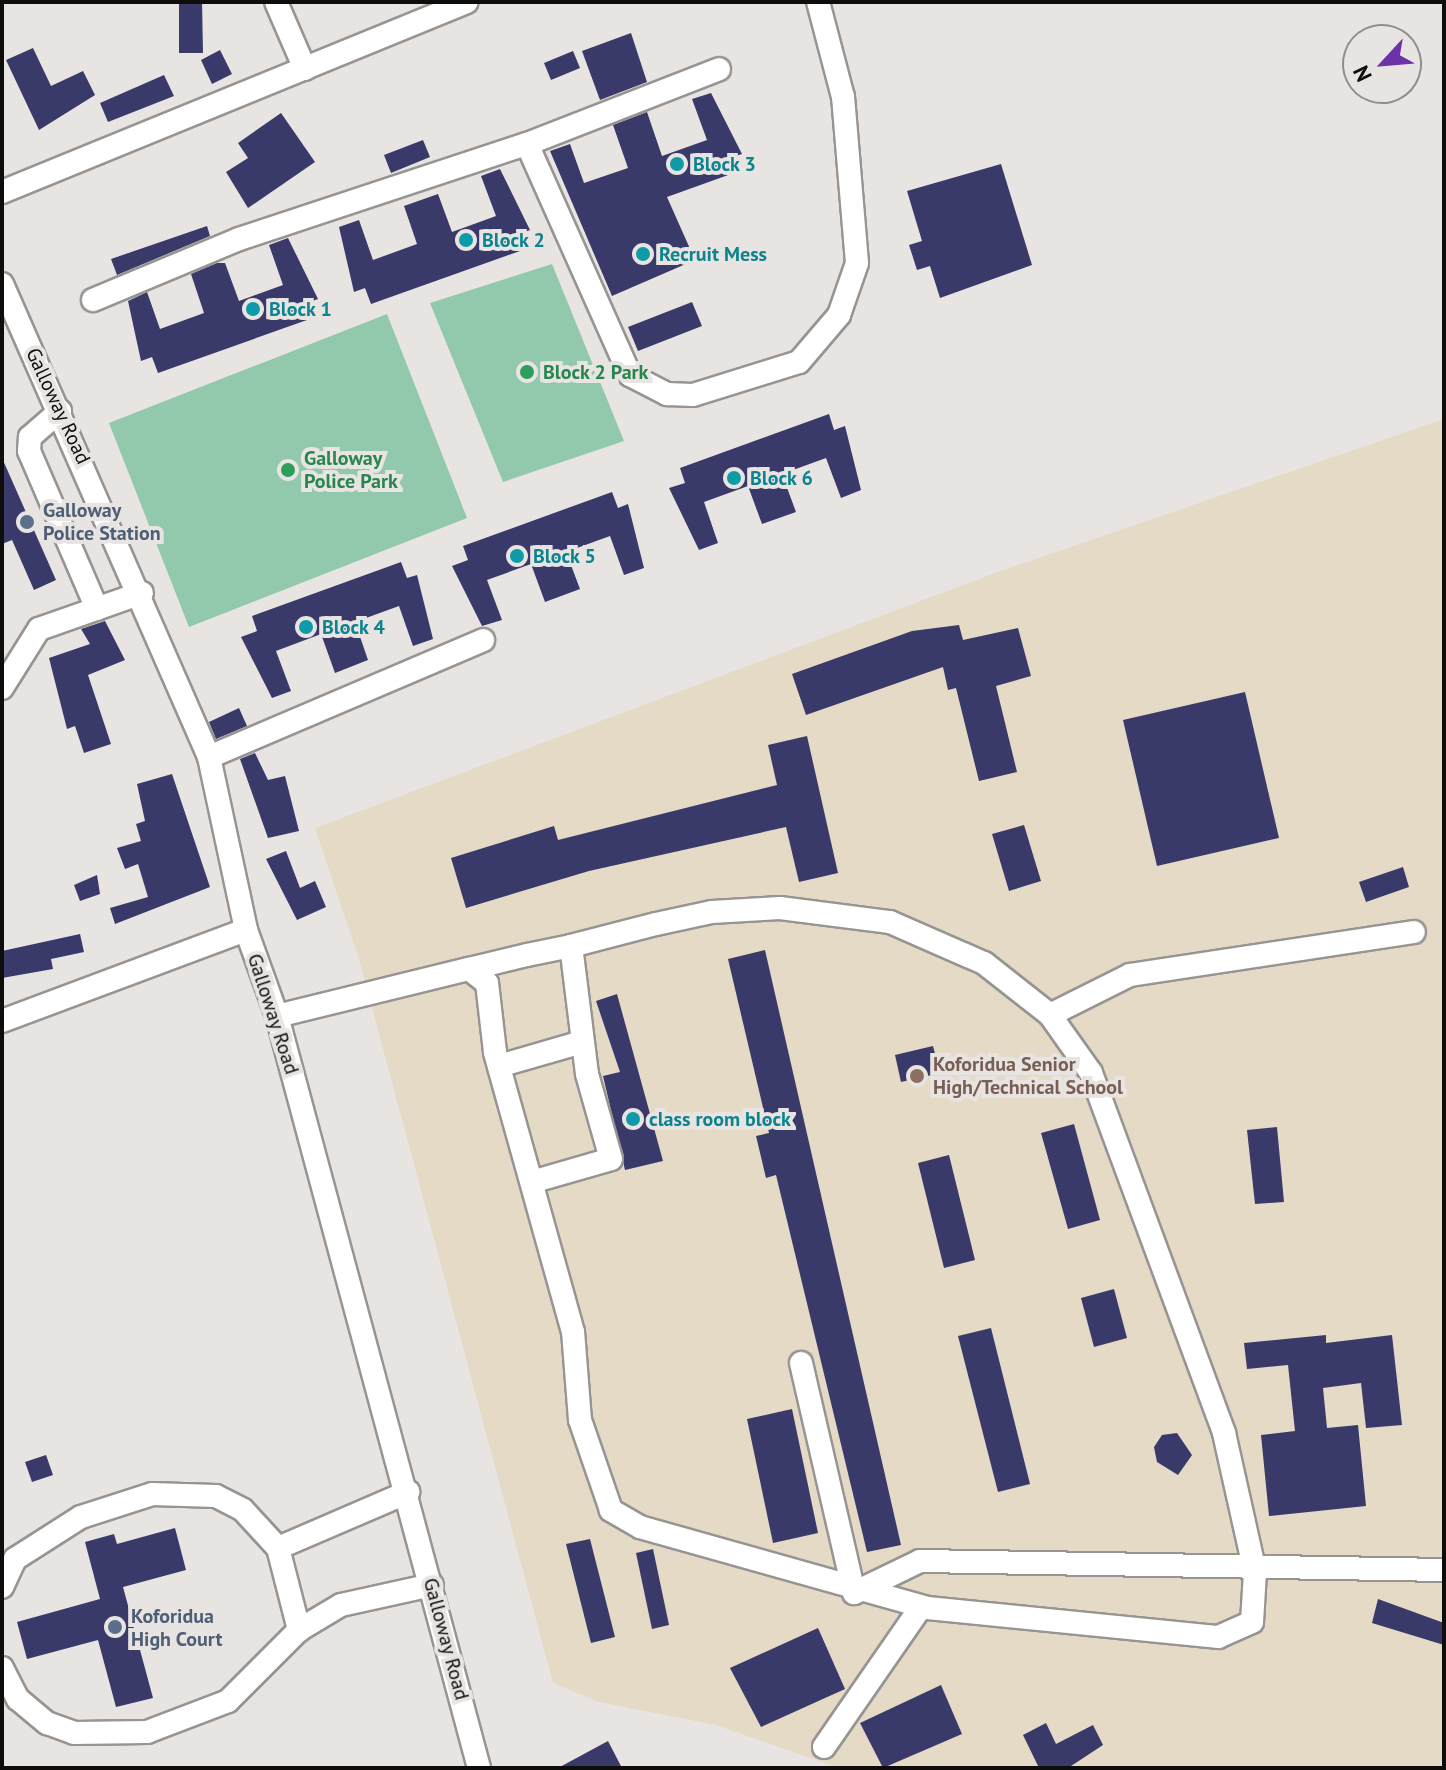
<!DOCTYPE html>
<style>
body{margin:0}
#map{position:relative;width:1446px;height:1770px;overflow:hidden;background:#e8e4e2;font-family:"PT Sans",sans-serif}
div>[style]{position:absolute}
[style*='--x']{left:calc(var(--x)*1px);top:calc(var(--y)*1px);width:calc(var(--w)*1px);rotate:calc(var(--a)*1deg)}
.education>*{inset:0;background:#e5dac6}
.green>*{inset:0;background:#92c8ab}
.building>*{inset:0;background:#393a69}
.roads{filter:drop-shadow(2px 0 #979492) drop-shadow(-2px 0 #979492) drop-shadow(0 2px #979492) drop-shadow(0 -2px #979492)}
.minor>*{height:22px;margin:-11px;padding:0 11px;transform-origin:11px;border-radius:11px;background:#fff}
.dots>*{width:22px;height:22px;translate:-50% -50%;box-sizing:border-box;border:4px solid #e8e4e2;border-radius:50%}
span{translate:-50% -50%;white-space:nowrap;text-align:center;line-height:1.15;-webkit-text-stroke:8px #e8e4e2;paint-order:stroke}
.culture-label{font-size:20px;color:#0d838f;font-weight:700}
.left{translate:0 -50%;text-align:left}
.leisure-label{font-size:20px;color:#27864d;font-weight:700}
.street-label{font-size:20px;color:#0e0d0c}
.service-label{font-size:20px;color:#4e5e75;font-weight:700}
.education-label{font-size:20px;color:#785e54;font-weight:700}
.frame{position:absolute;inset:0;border:4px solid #0e0d0c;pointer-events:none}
.north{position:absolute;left:1342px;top:24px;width:80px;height:80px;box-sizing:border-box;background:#e8e4e2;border:2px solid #918e8c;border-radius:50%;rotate:244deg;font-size:22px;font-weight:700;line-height:32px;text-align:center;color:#0e0d0c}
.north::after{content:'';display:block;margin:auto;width:28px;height:36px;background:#6d32a8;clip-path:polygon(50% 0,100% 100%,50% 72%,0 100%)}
</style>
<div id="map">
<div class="education">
<i style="clip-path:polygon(1444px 419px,1444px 1768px,839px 1768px,716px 1725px,599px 1702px,553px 1683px,359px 959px,315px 828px,995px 573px)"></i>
</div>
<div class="green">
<i style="clip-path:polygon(552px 264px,624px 441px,503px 482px,430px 303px)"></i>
<i style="clip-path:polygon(387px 314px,467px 518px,189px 627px,109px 423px)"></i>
</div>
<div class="building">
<i style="clip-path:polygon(179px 2px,202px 2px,203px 53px,179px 53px)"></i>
<i style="clip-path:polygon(631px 33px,647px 82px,600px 100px,582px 51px)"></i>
<i style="clip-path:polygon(33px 48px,51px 86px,83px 71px,95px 95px,39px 130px,6px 60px)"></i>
<i style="clip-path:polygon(220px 50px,232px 74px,212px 84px,201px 60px)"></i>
<i style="clip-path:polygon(573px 51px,580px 68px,551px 80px,544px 63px)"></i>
<i style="clip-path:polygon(164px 75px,174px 96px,108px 122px,100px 103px)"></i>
<i style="clip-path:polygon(711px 93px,742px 154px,726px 159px,731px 174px,667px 197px,695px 260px,612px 296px,550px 151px,570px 144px,584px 183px,628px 168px,613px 125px,647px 112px,662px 156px,707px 140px,692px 99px)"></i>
<i style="clip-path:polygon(281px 113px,315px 162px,248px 208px,226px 172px,248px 158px,238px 143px)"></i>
<i style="clip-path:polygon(423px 140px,430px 157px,391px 173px,384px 155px)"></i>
<i style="clip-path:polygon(1001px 164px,1032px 265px,940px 298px,930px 266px,917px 270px,909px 245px,922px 241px,907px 191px)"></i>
<i style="clip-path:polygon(500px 169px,530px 230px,515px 236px,520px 251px,371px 304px,365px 288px,354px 292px,339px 227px,359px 220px,373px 260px,417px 244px,404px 206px,438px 194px,452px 232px,496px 216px,481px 176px)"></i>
<i style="clip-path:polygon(207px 226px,210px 236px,117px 275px,111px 259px)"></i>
<i style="clip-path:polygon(288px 238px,318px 299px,302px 305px,307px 320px,158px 373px,152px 357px,141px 361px,128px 301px,147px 292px,160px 329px,204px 313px,191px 274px,217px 263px,225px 263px,239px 301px,283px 285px,269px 245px)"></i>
<i style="clip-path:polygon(692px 302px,702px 326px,638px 351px,628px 327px)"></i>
<i style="clip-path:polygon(829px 414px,834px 430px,845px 426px,861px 490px,841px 498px,826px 458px,782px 474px,796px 512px,762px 524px,748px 486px,704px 502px,718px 543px,699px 550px,669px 488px,685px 483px,680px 468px)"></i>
<i style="clip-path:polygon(2px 458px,56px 580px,34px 590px,12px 540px,2px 544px)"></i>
<i style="clip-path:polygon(612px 492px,618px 508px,628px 504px,644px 568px,624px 575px,610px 536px,566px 552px,580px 589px,545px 602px,531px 564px,487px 580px,502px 620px,482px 626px,452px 566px,468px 560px,463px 546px)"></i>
<i style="clip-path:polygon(401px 562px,407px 578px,417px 575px,433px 639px,413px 646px,399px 606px,355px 622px,368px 660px,335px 673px,321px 634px,276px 651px,291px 691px,272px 698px,241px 637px,257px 631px,252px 616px)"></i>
<i style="clip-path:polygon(105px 621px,125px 660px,88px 675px,111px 744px,84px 753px,75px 726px,67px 729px,49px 658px,90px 644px,81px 629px)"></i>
<i style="clip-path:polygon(959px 625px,963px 640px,1018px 628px,1031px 676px,996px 686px,1017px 772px,979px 781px,956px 688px,948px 690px,943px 667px,806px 715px,792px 674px,912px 631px)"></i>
<i style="clip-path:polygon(1245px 692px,1279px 838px,1157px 866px,1123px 720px)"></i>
<i style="clip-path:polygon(239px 708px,247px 726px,216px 739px,209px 722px)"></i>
<i style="clip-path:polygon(807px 736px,838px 873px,799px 882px,786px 827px,589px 871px,466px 908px,451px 858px,554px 826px,558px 840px,777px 785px,768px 745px)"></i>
<i style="clip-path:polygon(255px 753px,268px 780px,285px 776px,299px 831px,268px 838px,240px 759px)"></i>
<i style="clip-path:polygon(172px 774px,210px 887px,115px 924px,110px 908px,148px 897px,138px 864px,125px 869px,117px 848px,141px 841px,136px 824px,145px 821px,137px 784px)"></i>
<i style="clip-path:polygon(1024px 825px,1041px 881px,1009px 891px,992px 834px)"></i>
<i style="clip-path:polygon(286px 851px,300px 888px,315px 881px,326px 907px,297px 920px,266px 859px)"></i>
<i style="clip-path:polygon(1403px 867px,1409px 887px,1366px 902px,1359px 882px)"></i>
<i style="clip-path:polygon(97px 875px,100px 894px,80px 901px,74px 885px)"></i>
<i style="clip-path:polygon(80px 934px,84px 952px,51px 959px,53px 969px,2px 978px,2px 951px)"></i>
<i style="clip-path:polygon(765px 950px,901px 1545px,867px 1552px,776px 1175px,766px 1178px,756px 1136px,769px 1133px,728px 959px)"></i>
<i style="clip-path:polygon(617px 994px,663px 1161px,625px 1170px,603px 1076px,620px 1072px,596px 1001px)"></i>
<i style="clip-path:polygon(933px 1046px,940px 1073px,901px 1082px,895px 1055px)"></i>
<i style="clip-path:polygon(1074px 1124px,1100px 1220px,1068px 1229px,1041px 1133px)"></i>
<i style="clip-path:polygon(1277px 1127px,1284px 1202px,1255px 1204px,1247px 1130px)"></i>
<i style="clip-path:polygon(949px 1155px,975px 1260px,944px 1268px,918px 1163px)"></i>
<i style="clip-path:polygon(1114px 1289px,1127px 1338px,1094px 1347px,1081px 1298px)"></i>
<i style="clip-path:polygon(991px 1328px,1030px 1484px,998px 1492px,958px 1336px)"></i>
<i style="clip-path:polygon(1326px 1335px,1326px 1343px,1392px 1335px,1402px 1425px,1366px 1428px,1361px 1383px,1323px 1388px,1327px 1428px,1358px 1425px,1366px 1506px,1269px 1516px,1261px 1435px,1295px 1431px,1288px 1365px,1247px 1369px,1244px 1343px)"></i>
<i style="clip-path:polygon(792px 1409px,818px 1533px,773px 1543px,747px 1419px)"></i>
<i style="clip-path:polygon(1177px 1433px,1192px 1455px,1178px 1475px,1157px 1462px,1154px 1447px,1162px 1435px)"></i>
<i style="clip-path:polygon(46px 1455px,53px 1475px,32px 1482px,25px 1462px)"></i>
<i style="clip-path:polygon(175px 1528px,186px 1570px,123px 1587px,153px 1698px,116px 1707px,98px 1640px,27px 1659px,17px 1622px,100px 1599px,85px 1542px,114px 1534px,117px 1544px)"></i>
<i style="clip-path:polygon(590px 1539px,615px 1637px,591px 1643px,566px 1544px)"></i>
<i style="clip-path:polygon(653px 1549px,669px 1625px,652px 1629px,636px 1553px)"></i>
<i style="clip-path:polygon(1378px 1599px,1444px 1623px,1444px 1645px,1372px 1623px)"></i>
<i style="clip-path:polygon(818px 1628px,845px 1689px,761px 1727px,730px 1668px)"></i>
<i style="clip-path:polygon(941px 1685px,962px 1734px,883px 1768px,860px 1723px)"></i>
<i style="clip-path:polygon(1046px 1723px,1056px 1744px,1093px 1725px,1103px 1745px,1068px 1768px,1039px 1768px,1023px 1735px)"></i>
<i style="clip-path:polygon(608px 1741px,622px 1768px,558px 1768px)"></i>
</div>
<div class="roads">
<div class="minor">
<i style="--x:276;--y:2;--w:73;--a:66.6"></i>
<i style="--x:527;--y:144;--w:253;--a:66"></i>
<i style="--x:630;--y:375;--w:42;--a:27.2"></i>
<i style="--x:667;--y:394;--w:26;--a:2"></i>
<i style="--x:693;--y:395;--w:111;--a:-17.3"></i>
<i style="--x:799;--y:362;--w:62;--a:-49.6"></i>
<i style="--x:839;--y:315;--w:55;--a:-70.9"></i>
<i style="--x:857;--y:263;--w:167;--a:-94.8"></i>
<i style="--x:843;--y:97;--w:98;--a:-104.7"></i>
<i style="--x:2;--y:192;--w:502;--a:-22.23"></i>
<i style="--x:2;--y:284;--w:516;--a:66.36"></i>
<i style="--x:209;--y:757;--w:177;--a:77.9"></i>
<i style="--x:246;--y:930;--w:91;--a:70.2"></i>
<i style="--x:277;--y:1016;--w:779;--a:74.96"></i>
<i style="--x:93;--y:300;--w:158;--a:-22.7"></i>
<i style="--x:239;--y:239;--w:303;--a:-18.3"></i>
<i style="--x:527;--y:144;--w:206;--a:-21.3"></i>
<i style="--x:60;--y:411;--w:40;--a:139"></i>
<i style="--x:30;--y:437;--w:14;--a:94"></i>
<i style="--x:29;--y:451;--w:172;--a:66.7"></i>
<i style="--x:2;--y:688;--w:70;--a:-57.9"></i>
<i style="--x:39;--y:629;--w:109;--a:-19.3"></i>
<i style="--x:209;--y:757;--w:298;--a:-23.1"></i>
<i style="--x:1050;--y:1015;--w:89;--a:-26.6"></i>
<i style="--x:1130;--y:975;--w:287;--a:-8.6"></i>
<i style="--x:277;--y:1016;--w:198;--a:-13.8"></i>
<i style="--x:469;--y:969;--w:60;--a:-13.6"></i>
<i style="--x:527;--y:955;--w:45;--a:-11.6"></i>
<i style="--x:571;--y:946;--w:88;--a:-14.5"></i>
<i style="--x:656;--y:924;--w:57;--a:-12.1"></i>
<i style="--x:712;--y:912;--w:68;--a:-3.4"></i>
<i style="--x:780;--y:908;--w:111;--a:7.3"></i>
<i style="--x:890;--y:922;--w:103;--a:23.6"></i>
<i style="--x:984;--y:963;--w:84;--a:38.2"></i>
<i style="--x:1050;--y:1015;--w:71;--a:54.7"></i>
<i style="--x:1091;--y:1073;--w:384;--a:69.7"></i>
<i style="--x:1224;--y:1433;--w:142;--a:77.4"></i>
<i style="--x:1255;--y:1572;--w:50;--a:93.4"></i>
<i style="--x:1252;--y:1622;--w:37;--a:156"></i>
<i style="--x:1218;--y:1637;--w:291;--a:-174.3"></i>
<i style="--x:928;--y:1608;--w:299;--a:-164.3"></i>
<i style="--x:640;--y:1527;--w:34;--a:-150"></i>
<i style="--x:611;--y:1510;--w:95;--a:-109"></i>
<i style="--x:580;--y:1420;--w:88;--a:-94.5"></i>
<i style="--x:573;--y:1332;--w:291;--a:-105.6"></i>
<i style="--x:495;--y:1052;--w:69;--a:-96.6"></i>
<i style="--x:487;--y:983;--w:23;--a:-142"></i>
<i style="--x:2;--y:1021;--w:260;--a:-20.5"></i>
<i style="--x:499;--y:1066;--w:86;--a:-16.1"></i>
<i style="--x:535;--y:1181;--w:79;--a:-16.1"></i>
<i style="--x:611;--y:1159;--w:88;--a:-105.8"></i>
<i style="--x:587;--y:1074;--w:129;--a:-97.1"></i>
<i style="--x:801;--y:1363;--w:236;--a:77"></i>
<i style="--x:854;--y:1593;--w:73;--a:-25.9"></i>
<i style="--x:920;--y:1561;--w:524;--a:0.98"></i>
<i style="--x:278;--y:1548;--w:142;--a:-23.3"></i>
<i style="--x:2;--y:1587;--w:31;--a:-65"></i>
<i style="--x:15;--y:1559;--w:78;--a:-32.5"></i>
<i style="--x:81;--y:1517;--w:75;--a:-17.9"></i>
<i style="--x:152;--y:1494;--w:64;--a:1.8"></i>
<i style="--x:216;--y:1496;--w:30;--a:27"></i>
<i style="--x:243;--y:1510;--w:52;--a:47.4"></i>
<i style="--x:278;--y:1548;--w:85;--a:75.6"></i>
<i style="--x:2;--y:1668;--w:35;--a:63"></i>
<i style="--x:18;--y:1699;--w:38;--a:40"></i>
<i style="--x:47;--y:1723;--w:29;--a:20"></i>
<i style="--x:74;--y:1733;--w:73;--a:-0.8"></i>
<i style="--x:147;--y:1732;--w:87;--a:-20.9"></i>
<i style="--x:228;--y:1701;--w:100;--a:-45"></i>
<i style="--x:299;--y:1630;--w:49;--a:-30.8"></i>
<i style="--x:341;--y:1605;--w:93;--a:-12.4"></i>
<i style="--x:824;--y:1747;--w:170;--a:-55.3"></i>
</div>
</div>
<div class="dots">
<i style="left:677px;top:164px;background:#0f9aa8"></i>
<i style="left:466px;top:240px;background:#0f9aa8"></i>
<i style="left:643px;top:254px;background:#0f9aa8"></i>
<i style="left:253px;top:309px;background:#0f9aa8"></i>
<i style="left:527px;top:372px;background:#2e9e5b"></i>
<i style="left:288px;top:470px;background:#2e9e5b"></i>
<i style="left:734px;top:478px;background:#0f9aa8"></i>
<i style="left:27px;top:522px;background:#5c6f8a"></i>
<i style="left:517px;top:556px;background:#0f9aa8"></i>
<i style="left:306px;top:627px;background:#0f9aa8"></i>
<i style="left:917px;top:1076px;background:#8d6e63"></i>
<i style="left:633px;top:1119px;background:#0f9aa8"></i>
<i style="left:115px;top:1627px;background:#5c6f8a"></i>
</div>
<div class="culture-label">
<span class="left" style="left:693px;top:164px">Block 3</span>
<span class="left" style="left:482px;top:240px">Block 2</span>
<span class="left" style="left:659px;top:254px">Recruit Mess</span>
<span class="left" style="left:269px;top:309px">Block 1</span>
<span class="left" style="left:750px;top:478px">Block 6</span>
<span class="left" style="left:533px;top:556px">Block 5</span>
<span class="left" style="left:322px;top:627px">Block 4</span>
<span class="left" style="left:649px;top:1119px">class room block</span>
</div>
<div class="leisure-label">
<span class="left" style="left:543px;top:372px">Block 2 Park</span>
<span class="left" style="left:304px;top:470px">Galloway<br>Police Park</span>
</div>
<div class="street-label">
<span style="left:58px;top:406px;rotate:65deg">Galloway Road</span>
<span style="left:273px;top:1014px;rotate:72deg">Galloway Road</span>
<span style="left:446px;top:1639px;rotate:75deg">Galloway Road</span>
</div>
<div class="service-label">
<span class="left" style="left:43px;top:522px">Galloway<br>Police Station</span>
<span class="left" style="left:131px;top:1628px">Koforidua<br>High Court</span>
</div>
<div class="education-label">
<span class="left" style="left:933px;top:1076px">Koforidua Senior<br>High/Technical School</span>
</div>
<div class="frame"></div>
<div class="north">N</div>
</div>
